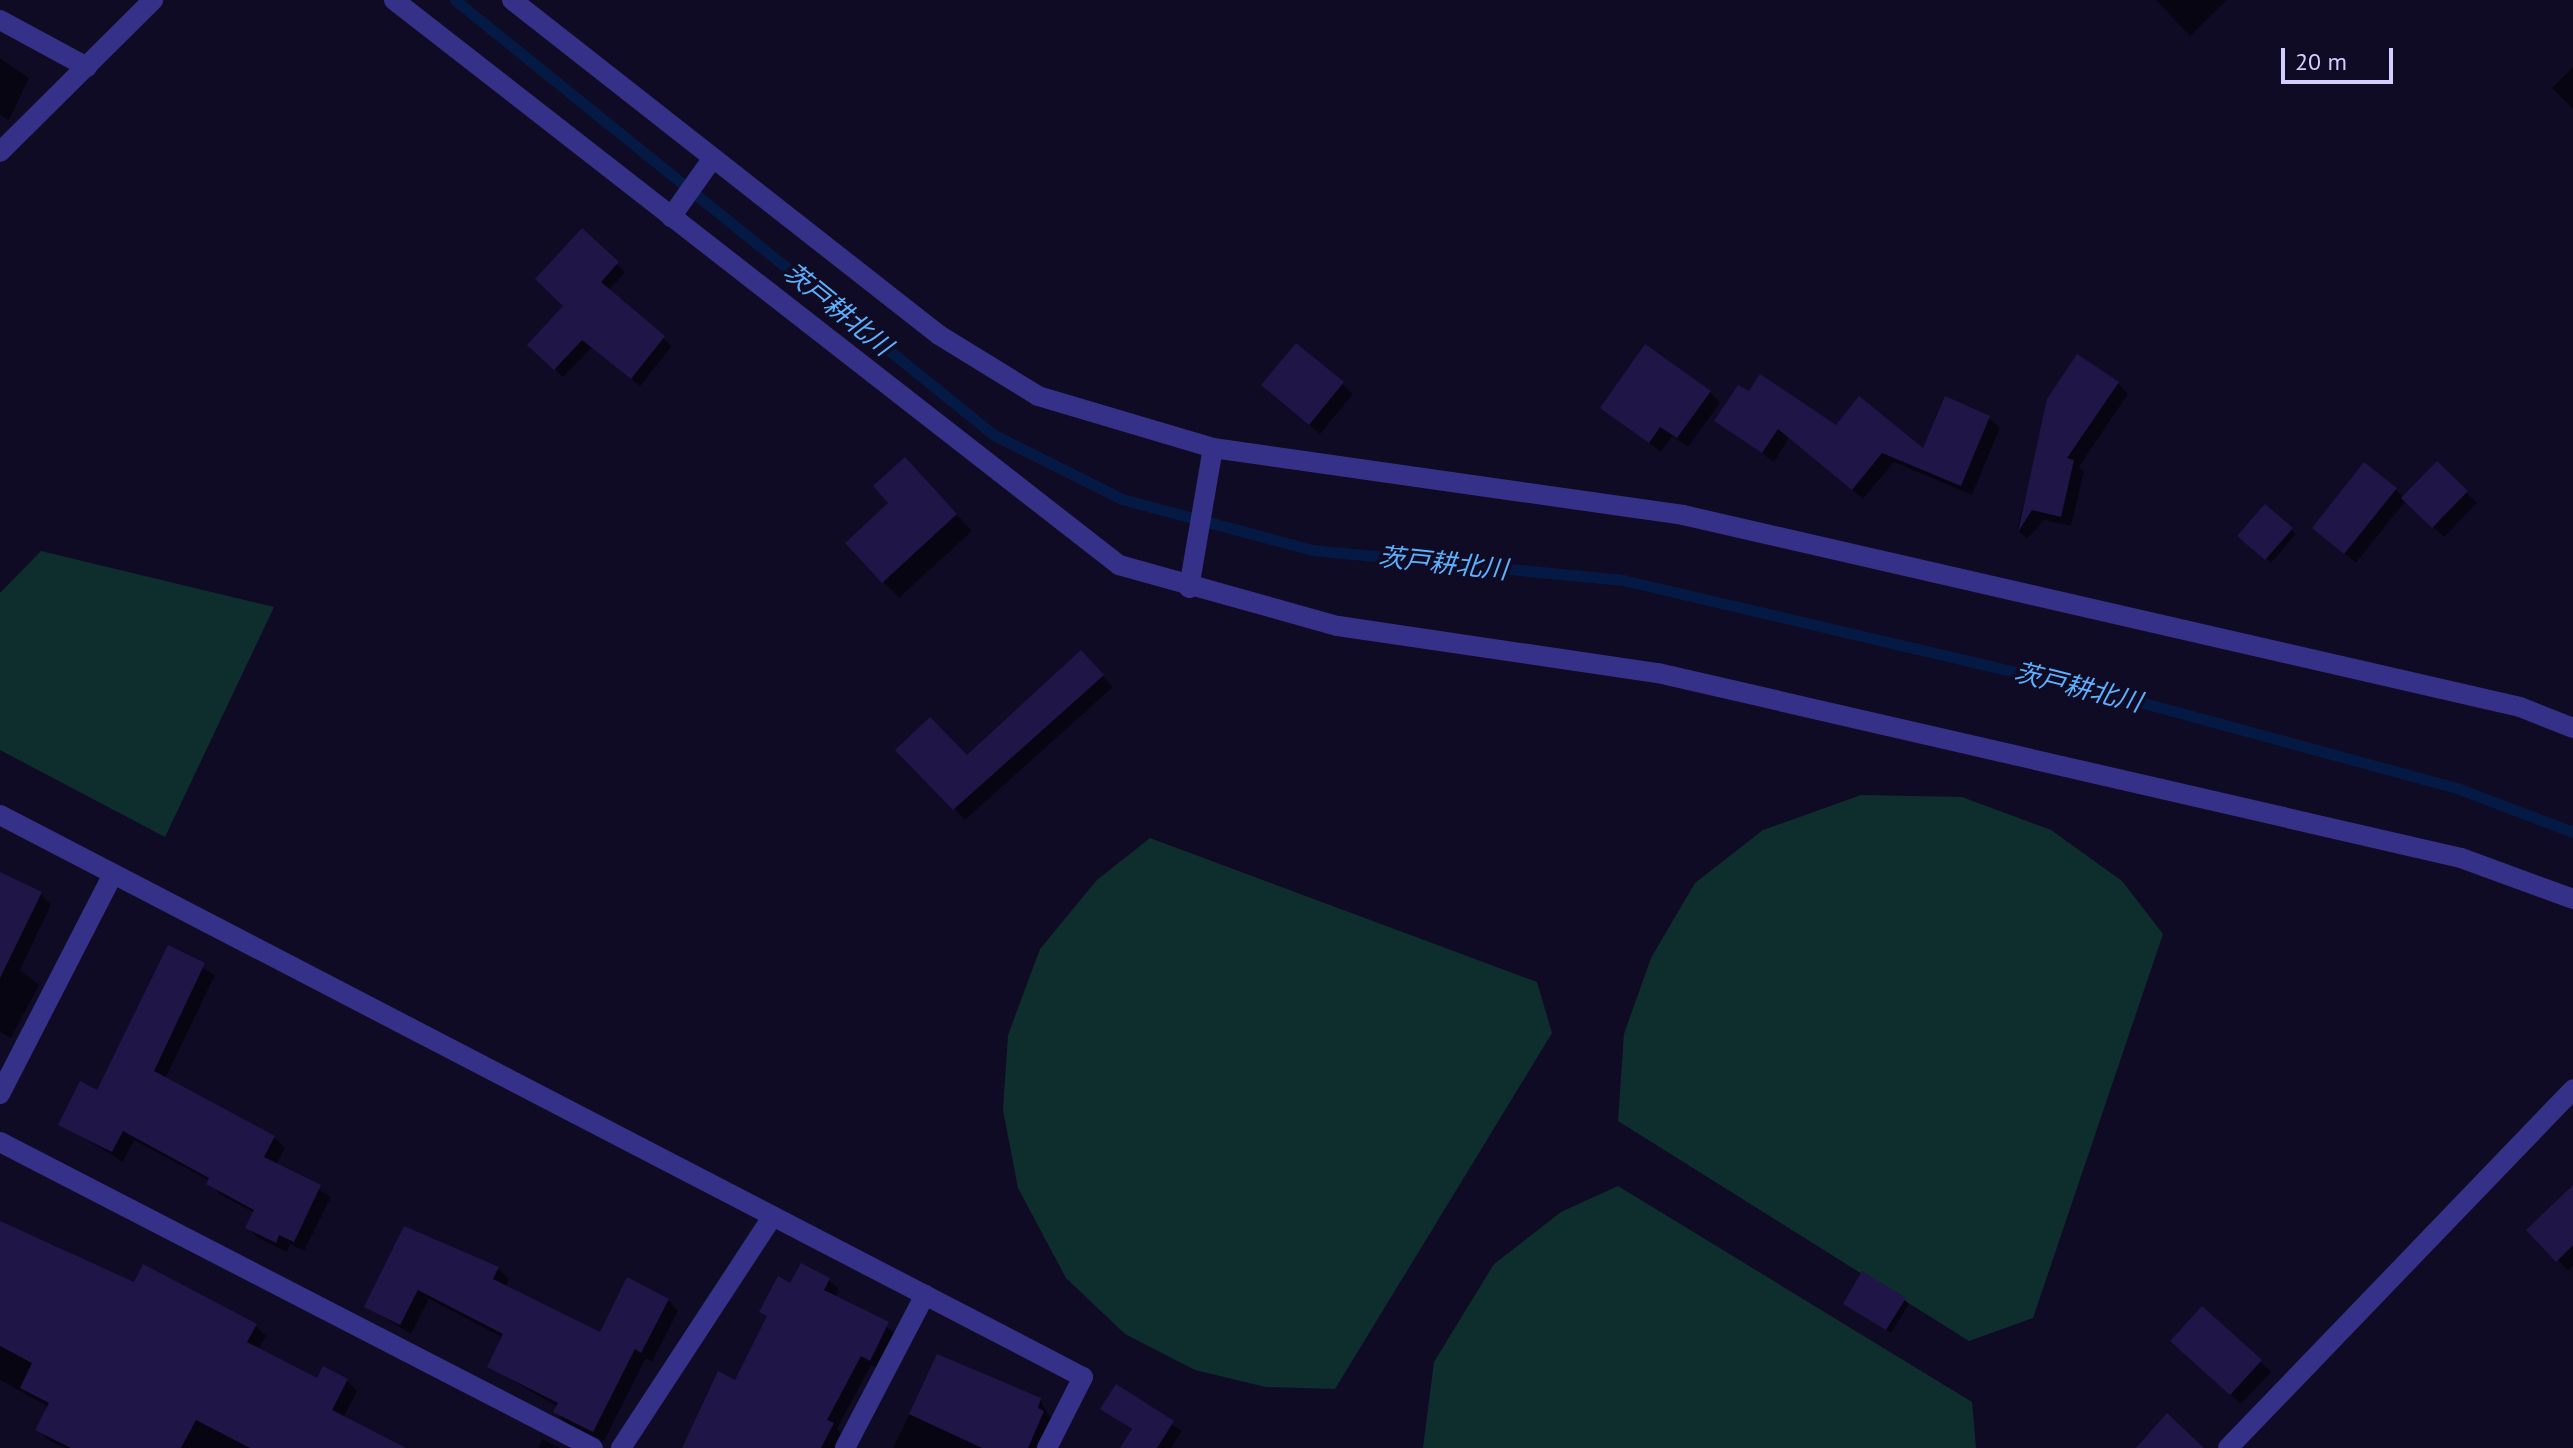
<!DOCTYPE html>
<meta charset="utf-8">
<style>
body{margin:0}
#map{position:relative;width:2573px;height:1448px;overflow:hidden;background:#100b24;font-family:"PT Sans","Noto Sans JP",sans-serif}
div>[style]{position:absolute}
[style*='--x']{left:calc(var(--x)*1px);top:calc(var(--y)*1px);width:calc(var(--w)*1px);rotate:calc(var(--a)*1deg)}
.green>*{inset:0;background:#0e2e2e}
.shadow>*{inset:0;background:#0007}
.stream>*{height:11px;margin:-5.5px;padding:0 5.5px;transform-origin:5.5px;border-radius:5.5px;background:#041a44}
.building>*{inset:0;background:#201547}
.minor>*{height:20px;margin:-10px;padding:0 10px;transform-origin:10px;border-radius:10px;background:#363188}
span{translate:-50% -50%;white-space:nowrap;text-align:center;line-height:1.15;-webkit-text-stroke:7px #100b24;paint-order:stroke}
.water-label{font-size:26px;color:#5cb1ff;font-style:italic}
.scale{position:absolute;left:2281px;top:48px;width:112px;height:36px;box-sizing:border-box;border:4px solid #d4ceff;border-top:0;padding-left:10px;font-size:24px;line-height:28px;white-space:nowrap;color:#d4ceff;-webkit-text-stroke:6px #100b24;paint-order:stroke}
</style>
<div id="map">
<div class="green">
<i style="clip-path:polygon(41px 551px,274px 607px,165px 837px,0 750px,0 593px)"></i>
<i style="clip-path:polygon(1861px 795px,1962px 797px,2051px 830px,2122px 881px,2163px 934px,2033px 1318px,1969px 1341px,1618px 1121px,1624px 1034px,1651px 958px,1695px 883px,1763px 830px)"></i>
<i style="clip-path:polygon(1150px 838px,1537px 982px,1552px 1033px,1335px 1389px,1266px 1387px,1195px 1370px,1125px 1334px,1066px 1278px,1018px 1188px,1003px 1110px,1008px 1035px,1040px 949px,1097px 880px)"></i>
<i style="clip-path:polygon(1618px 1186px,1972px 1402px,1976px 1448px,1423px 1448px,1434px 1362px,1494px 1264px,1561px 1212px)"></i>
</div>
<div class="shadow">
<i style="clip-path:polygon(2156px 0,2227px 0,2190px 36px)"></i>
<i style="clip-path:polygon(0 58px,29px 78px,9px 120px,0 115px)"></i>
<i style="clip-path:polygon(2573px 67px,2573px 109px,2552px 88px)"></i>
<i style="clip-path:polygon(582px 231px,625px 272px,608px 291px,672px 346px,640px 386px,592px 347px,563px 377px,530px 345px,566px 306px)"></i>
<i style="clip-path:polygon(2118px 383px,2128px 394px,2079px 467px,2084px 472px,2071px 526px,2044px 520px,2027px 539px,2017px 530px,2049px 400px)"></i>
<i style="clip-path:polygon(1342px 384px,1353px 394px,1320px 434px,1274px 396px)"></i>
<i style="clip-path:polygon(1710px 392px,1720px 403px,1688px 447px,1672px 436px,1661px 452px,1603px 407px)"></i>
<i style="clip-path:polygon(1989px 418px,2000px 428px,1972px 495px,1894px 462px,1863px 499px,1789px 438px,1774px 462px,1717px 420px,1836px 428px,1924px 452px)"></i>
<i style="clip-path:polygon(2437px 464px,2477px 503px,2444px 537px,2406px 500px,2356px 563px,2325px 538px,2395px 489px,2404px 498px)"></i>
<i style="clip-path:polygon(920px 475px,972px 531px,899px 598px,883px 582px,891px 503px)"></i>
<i style="clip-path:polygon(2265px 507px,2296px 534px,2271px 563px,2240px 536px)"></i>
<i style="clip-path:polygon(1091px 663px,1113px 687px,965px 820px,898px 750px,967px 757px)"></i>
<i style="clip-path:polygon(0 893px,41px 894px,51px 905px,20px 970px,39px 985px,11px 1038px,0 1032px)"></i>
<i style="clip-path:polygon(169px 948px,215px 975px,165px 1079px,274px 1137px,285px 1148px,276px 1165px,331px 1197px,304px 1251px,290px 1244px,287px 1252px,258px 1238px,248px 1228px,255px 1213px,219px 1194px,210px 1181px,134px 1140px,123px 1162px,61px 1124px,98px 1093px)"></i>
<i style="clip-path:polygon(2573px 1188px,2573px 1266px,2568px 1271px,2529px 1230px)"></i>
<i style="clip-path:polygon(405px 1228px,498px 1269px,509px 1279px,505px 1287px,601px 1334px,668px 1300px,678px 1311px,652px 1362px,646px 1358px,604px 1441px,566px 1423px,555px 1412px,558px 1407px,489px 1367px,504px 1338px,429px 1299px,411px 1334px,366px 1307px)"></i>
<i style="clip-path:polygon(0 1229px,135px 1284px,256px 1326px,266px 1336px,258px 1350px,317px 1381px,347px 1381px,357px 1391px,343px 1418px,401px 1448px,65px 1448px,48px 1440px,38px 1429px,49px 1407px,0 1380px)"></i>
<i style="clip-path:polygon(829px 1280px,839px 1290px,835px 1298px,898px 1334px,881px 1370px,871px 1365px,837px 1429px,842px 1435px,836px 1448px,684px 1448px,736px 1382px,768px 1318px,762px 1312px,791px 1285px)"></i>
<i style="clip-path:polygon(1905px 1300px,1909px 1304px,1891px 1333px,1846px 1304px)"></i>
<i style="clip-path:polygon(2184px 1352px,2260px 1361px,2271px 1372px,2241px 1404px)"></i>
<i style="clip-path:polygon(938px 1357px,1040px 1400px,1054px 1423px,1043px 1448px,893px 1448px)"></i>
<i style="clip-path:polygon(1116px 1387px,1182px 1431px,1171px 1448px,1122px 1448px,1133px 1431px,1102px 1408px)"></i>
<i style="clip-path:polygon(542px 1439px,560px 1448px,538px 1448px)"></i>
</div>
<div class="stream">
<i style="--x:455;--y:0;--w:693;--a:38.91"></i>
<i style="--x:994;--y:435;--w:143;--a:26.6"></i>
<i style="--x:1122;--y:499;--w:197;--a:15"></i>
<i style="--x:1312;--y:550;--w:312;--a:5.5"></i>
<i style="--x:1623;--y:580;--w:508;--a:13.19"></i>
<i style="--x:2118;--y:696;--w:351;--a:15.2"></i>
<i style="--x:2457;--y:788;--w:124;--a:20.8"></i>
</div>
<div class="building">
<i style="clip-path:polygon(582px 228px,619px 262px,601px 282px,665px 336px,631px 379px,582px 340px,554px 370px,527px 345px,563px 306px,535px 279px)"></i>
<i style="clip-path:polygon(1296px 343px,1344px 382px,1309px 425px,1261px 385px)"></i>
<i style="clip-path:polygon(1645px 344px,1711px 391px,1677px 438px,1660px 427px,1649px 443px,1600px 408px)"></i>
<i style="clip-path:polygon(2077px 354px,2119px 382px,2067px 458px,2074px 460px,2061px 517px,2032px 510px,2018px 532px,2047px 399px)"></i>
<i style="clip-path:polygon(1760px 374px,1836px 425px,1859px 396px,1923px 448px,1945px 396px,1990px 416px,1961px 486px,1882px 453px,1852px 490px,1778px 429px,1762px 453px,1714px 421px,1738px 385px,1749px 391px)"></i>
<i style="clip-path:polygon(905px 457px,957px 514px,882px 583px,845px 543px,888px 503px,873px 486px)"></i>
<i style="clip-path:polygon(2437px 461px,2468px 491px,2432px 528px,2401px 498px)"></i>
<i style="clip-path:polygon(2364px 462px,2397px 488px,2344px 554px,2312px 528px)"></i>
<i style="clip-path:polygon(2265px 504px,2293px 528px,2265px 560px,2237px 536px)"></i>
<i style="clip-path:polygon(1081px 650px,1104px 675px,953px 810px,895px 750px,930px 717px,967px 755px)"></i>
<i style="clip-path:polygon(0 872px,42px 892px,0 978px)"></i>
<i style="clip-path:polygon(168px 945px,205px 963px,154px 1071px,275px 1136px,264px 1157px,321px 1185px,294px 1242px,279px 1235px,276px 1243px,245px 1228px,254px 1210px,206px 1184px,209px 1178px,123px 1131px,112px 1152px,58px 1125px,80px 1081px,97px 1090px)"></i>
<i style="clip-path:polygon(2573px 1185px,2573px 1245px,2556px 1262px,2526px 1230px)"></i>
<i style="clip-path:polygon(0 1221px,134px 1282px,143px 1264px,257px 1324px,247px 1342px,317px 1378px,323px 1366px,348px 1379px,332px 1410px,406px 1448px,250px 1448px,196px 1420px,181px 1448px,71px 1448px,35px 1430px,49px 1403px,20px 1388px,32px 1363px,0 1346px)"></i>
<i style="clip-path:polygon(404px 1226px,499px 1267px,493px 1279px,600px 1332px,627px 1277px,669px 1299px,641px 1353px,635px 1349px,593px 1432px,553px 1412px,558px 1403px,487px 1367px,503px 1334px,418px 1290px,400px 1325px,364px 1307px)"></i>
<i style="clip-path:polygon(801px 1263px,830px 1278px,824px 1290px,889px 1322px,870px 1361px,861px 1356px,827px 1420px,834px 1423px,821px 1448px,682px 1448px,718px 1371px,735px 1380px,767px 1316px,759px 1312px,778px 1276px,790px 1283px)"></i>
<i style="clip-path:polygon(1862px 1271px,1906px 1298px,1886px 1330px,1843px 1304px)"></i>
<i style="clip-path:polygon(2202px 1306px,2262px 1360px,2230px 1395px,2170px 1341px)"></i>
<i style="clip-path:polygon(937px 1354px,1041px 1398px,1038px 1408px,1044px 1411px,1028px 1448px,982px 1448px,909px 1414px)"></i>
<i style="clip-path:polygon(1116px 1384px,1174px 1421px,1157px 1448px,1120px 1448px,1132px 1429px,1100px 1409px)"></i>
<i style="clip-path:polygon(2167px 1413px,2204px 1448px,2136px 1448px)"></i>
</div>
<div class="minor">
<i style="--x:394;--y:0;--w:919;--a:37.93"></i>
<i style="--x:1119;--y:565;--w:227;--a:15.6"></i>
<i style="--x:1338;--y:626;--w:323;--a:8.4"></i>
<i style="--x:1658;--y:673;--w:824;--a:12.97"></i>
<i style="--x:2461;--y:858;--w:119;--a:20.1"></i>
<i style="--x:512;--y:0;--w:543;--a:38.12"></i>
<i style="--x:939;--y:335;--w:116;--a:31.6"></i>
<i style="--x:1038;--y:396;--w:183;--a:16.5"></i>
<i style="--x:1213;--y:448;--w:475;--a:8.1"></i>
<i style="--x:1683;--y:515;--w:859;--a:12.92"></i>
<i style="--x:2520;--y:707;--w:57;--a:21.6"></i>
<i style="--x:0;--y:20;--w:99;--a:28.4"></i>
<i style="--x:0;--y:152;--w:216;--a:-44.8"></i>
<i style="--x:671;--y:217;--w:72;--a:-54.6"></i>
<i style="--x:1189;--y:588;--w:142;--a:-80.3"></i>
<i style="--x:0;--y:815;--w:1220;--a:27.43"></i>
<i style="--x:1083;--y:1377;--w:80;--a:116.9"></i>
<i style="--x:0;--y:1094;--w:245;--a:-62.8"></i>
<i style="--x:0;--y:1142;--w:667;--a:27.29"></i>
<i style="--x:621;--y:1448;--w:277;--a:-56.8"></i>
<i style="--x:845;--y:1448;--w:173;--a:-62.4"></i>
<i style="--x:2228;--y:1448;--w:498;--a:-46.1"></i>
</div>
<div class="water-label">
<span style="left:838px;top:309px;rotate:39deg">茨戸耕北川</span>
<span style="left:1443px;top:563px;rotate:6deg">茨戸耕北川</span>
<span style="left:2078px;top:687px;rotate:14deg">茨戸耕北川</span>
</div>
<div class="scale">20 m</div>
</div>
